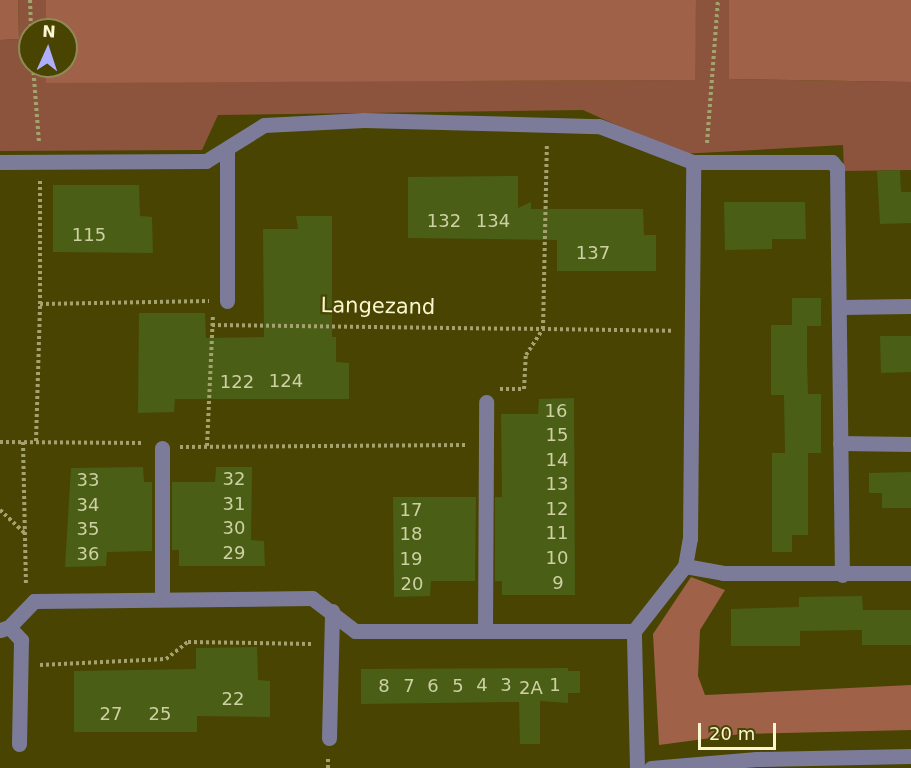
<!DOCTYPE html>
<style>
body{margin:0}
#map{position:relative;width:911px;height:768px;overflow:hidden;background:#494402;font-family:"DejaVu Sans",sans-serif}
div>[style]{position:absolute}
[style*='--x']{left:calc(var(--x)*1px);top:calc(var(--y)*1px);width:calc(var(--w)*1px);rotate:calc(var(--a)*1deg)}
.green>*{inset:0;background:#8c543c}
.forest>*{inset:0;background:#9f6248}
.building>*{inset:0;background:#4a5e16}
.path>*{height:4px;margin-top:-2px;transform-origin:0;background:repeating-linear-gradient(90deg,#a6a26f 0 3px,transparent 0 6px)}
.minor>*{height:15px;margin:-7.5px;padding:0 7.5px;transform-origin:7.5px;border-radius:7.5px;background:#7c7c9a}
span{translate:-50% -50%;white-space:nowrap;text-align:center;line-height:1.15;-webkit-text-stroke:4.5px #494402;paint-order:stroke}
.number-label{font-size:18px;color:#cdd0a2}
.number-label span{-webkit-text-stroke-width:0}
.street-label{font-size:21px;color:#f9f6d0}
.north{position:absolute;left:18px;top:18px;width:60px;height:60px;box-sizing:border-box;background:#494402;border:2px solid #8f8b54;border-radius:50%;rotate:3deg;font-size:16px;font-weight:700;line-height:24px;text-align:center;color:#f9f6d0}
.north::after{content:'';display:block;margin:auto;width:21px;height:27px;background:#afaefa;clip-path:polygon(50% 0,100% 100%,50% 72%,0 100%)}
.scale{position:absolute;left:698px;top:723px;width:78px;height:27px;box-sizing:border-box;border:3px solid #f9f6d0;border-top:0;padding-left:8px;font-size:18px;line-height:21px;white-space:nowrap;color:#f9f6d0;-webkit-text-stroke:4px #494402;paint-order:stroke}
</style>
<div id="map">
<div class="green">
<i style="clip-path:polygon(18px 0,46px 0,46px 30px,30px 30px,30px 66px,46px 66px,46px 82px,694px 80px,696px 0,729px 0,729px 79px,911px 82px,911px 170px,844px 171px,843px 145px,681px 154px,583px 110px,218px 115px,202px 150px,0 151px,0 40px,19px 39px)"></i>
</div>
<div class="forest">
<i style="clip-path:polygon(0 0,18px 0,19px 39px,0 40px)"></i>
<i style="clip-path:polygon(46px 0,696px 0,695px 80px,46px 83px,46px 66px,66px 66px,66px 30px,46px 30px)"></i>
<i style="clip-path:polygon(729px 0,911px 0,911px 82px,729px 79px)"></i>
<i style="clip-path:polygon(691px 577px,725px 590px,700px 630px,698px 676px,705px 695px,911px 685px,911px 730px,741px 734px,659px 745px,653px 634px)"></i>
</div>
<div class="building">
<i style="clip-path:polygon(900px 170px,901px 192px,911px 192px,911px 223px,880px 224px,877px 171px)"></i>
<i style="clip-path:polygon(518px 176px,518px 208px,531px 202px,531px 209px,643px 209px,644px 235px,656px 235px,656px 271px,557px 271px,557px 240px,408px 238px,408px 177px)"></i>
<i style="clip-path:polygon(53px 185px,139px 185px,140px 216px,152px 217px,153px 253px,53px 252px)"></i>
<i style="clip-path:polygon(724px 202px,805px 202px,806px 239px,772px 239px,772px 249px,725px 250px)"></i>
<i style="clip-path:polygon(296px 216px,332px 216px,332px 337px,336px 337px,336px 362px,349px 363px,349px 399px,175px 399px,174px 412px,138px 413px,139px 313px,205px 313px,206px 338px,264px 337px,263px 229px,298px 229px)"></i>
<i style="clip-path:polygon(792px 298px,821px 298px,821px 326px,807px 326px,807px 362px,808px 394px,821px 394px,821px 453px,808px 453px,808px 535px,792px 535px,792px 552px,772px 552px,772px 453px,785px 453px,784px 395px,771px 395px,771px 325px,792px 325px)"></i>
<i style="clip-path:polygon(880px 336px,911px 336px,911px 372px,881px 373px)"></i>
<i style="clip-path:polygon(574px 398px,575px 595px,502px 595px,502px 581px,495px 581px,495px 497px,502px 497px,501px 414px,538px 414px,539px 399px)"></i>
<i style="clip-path:polygon(143px 467px,144px 482px,152px 482px,152px 551px,107px 552px,106px 566px,65px 567px,71px 468px)"></i>
<i style="clip-path:polygon(216px 467px,252px 467px,251px 540px,264px 541px,265px 566px,179px 566px,179px 550px,172px 550px,172px 482px,215px 482px)"></i>
<i style="clip-path:polygon(911px 472px,911px 508px,882px 508px,882px 493px,869px 493px,869px 473px)"></i>
<i style="clip-path:polygon(393px 497px,476px 497px,475px 581px,431px 581px,430px 596px,394px 597px)"></i>
<i style="clip-path:polygon(862px 596px,863px 610px,911px 610px,911px 645px,862px 645px,862px 630px,800px 631px,800px 646px,731px 646px,731px 609px,799px 607px,799px 597px)"></i>
<i style="clip-path:polygon(257px 647px,258px 680px,270px 681px,270px 717px,197px 716px,197px 732px,74px 732px,74px 671px,196px 669px,196px 648px)"></i>
<i style="clip-path:polygon(568px 668px,568px 671px,580px 671px,580px 693px,568px 693px,568px 703px,540px 701px,540px 744px,520px 744px,519px 702px,361px 704px,361px 669px)"></i>
</div>
<div class="path">
<i style="--x:30;--y:0;--w:30;--a:88"></i>
<i style="--x:33;--y:66;--w:77;--a:85.5"></i>
<i style="--x:707;--y:143;--w:143;--a:-85.6"></i>
<i style="--x:40;--y:181;--w:123;--a:90"></i>
<i style="--x:40;--y:304;--w:169;--a:-1"></i>
<i style="--x:212;--y:325;--w:461;--a:0.7"></i>
<i style="--x:500;--y:389;--w:24;--a:0"></i>
<i style="--x:524;--y:389;--w:34;--a:-87"></i>
<i style="--x:526;--y:355;--w:31;--a:-57"></i>
<i style="--x:543;--y:329;--w:185;--a:-88.8"></i>
<i style="--x:36;--y:441;--w:137;--a:-88.3"></i>
<i style="--x:0;--y:442;--w:143;--a:0.4"></i>
<i style="--x:23;--y:442;--w:141;--a:88.8"></i>
<i style="--x:207;--y:446;--w:130;--a:-87.4"></i>
<i style="--x:180;--y:447;--w:286;--a:-0.4"></i>
<i style="--x:0;--y:510;--w:33;--a:43"></i>
<i style="--x:40;--y:665;--w:126;--a:-2.7"></i>
<i style="--x:166;--y:659;--w:28;--a:-38"></i>
<i style="--x:188;--y:642;--w:123;--a:0.9"></i>
<i style="--x:328;--y:768;--w:11;--a:-90"></i>
</div>
<div class="minor">
<i style="--x:0;--y:162;--w:206;--a:-0.3"></i>
<i style="--x:206;--y:161;--w:68;--a:-31.8"></i>
<i style="--x:264;--y:125;--w:100;--a:-2.9"></i>
<i style="--x:364;--y:120;--w:235;--a:1.5"></i>
<i style="--x:599;--y:126;--w:101;--a:21"></i>
<i style="--x:693;--y:162;--w:139;--a:0"></i>
<i style="--x:832;--y:162;--w:8;--a:50"></i>
<i style="--x:837;--y:168;--w:407;--a:89.3"></i>
<i style="--x:227;--y:301;--w:150;--a:-90"></i>
<i style="--x:841;--y:307;--w:70;--a:-0.8"></i>
<i style="--x:840;--y:443;--w:71;--a:0.8"></i>
<i style="--x:685;--y:566;--w:27;--a:-80"></i>
<i style="--x:690;--y:539;--w:377;--a:-89.5"></i>
<i style="--x:162;--y:598;--w:150;--a:-90"></i>
<i style="--x:9;--y:627;--w:18;--a:47"></i>
<i style="--x:21;--y:640;--w:104;--a:91.1"></i>
<i style="--x:0;--y:630;--w:9;--a:-18"></i>
<i style="--x:9;--y:627;--w:36;--a:-46"></i>
<i style="--x:34;--y:601;--w:278;--a:-0.6"></i>
<i style="--x:312;--y:598;--w:54;--a:37.5"></i>
<i style="--x:355;--y:631;--w:279;--a:0"></i>
<i style="--x:485;--y:630;--w:228;--a:-89.7"></i>
<i style="--x:329;--y:738;--w:127;--a:-88.6"></i>
<i style="--x:637;--y:768;--w:137;--a:-91.3"></i>
<i style="--x:634;--y:631;--w:83;--a:-51.9"></i>
<i style="--x:685;--y:566;--w:39;--a:10"></i>
<i style="--x:723;--y:573;--w:188;--a:0"></i>
<i style="--x:651;--y:768;--w:106;--a:-4.9"></i>
<i style="--x:757;--y:759;--w:154;--a:-1.1"></i>
</div>
<div class="number-label">
<span style="left:444px;top:221px">132</span>
<span style="left:493px;top:221px">134</span>
<span style="left:89px;top:235px">115</span>
<span style="left:593px;top:253px">137</span>
<span style="left:286px;top:381px">124</span>
<span style="left:237px;top:382px">122</span>
<span style="left:556px;top:411px">16</span>
<span style="left:557px;top:435px">15</span>
<span style="left:557px;top:460px">14</span>
<span style="left:234px;top:479px">32</span>
<span style="left:88px;top:480px">33</span>
<span style="left:557px;top:484px">13</span>
<span style="left:234px;top:504px">31</span>
<span style="left:88px;top:505px">34</span>
<span style="left:557px;top:509px">12</span>
<span style="left:411px;top:510px">17</span>
<span style="left:234px;top:528px">30</span>
<span style="left:88px;top:529px">35</span>
<span style="left:557px;top:533px">11</span>
<span style="left:411px;top:534px">18</span>
<span style="left:234px;top:553px">29</span>
<span style="left:88px;top:554px">36</span>
<span style="left:557px;top:558px">10</span>
<span style="left:411px;top:559px">19</span>
<span style="left:558px;top:583px">9</span>
<span style="left:412px;top:584px">20</span>
<span style="left:482px;top:685px">4</span>
<span style="left:506px;top:685px">3</span>
<span style="left:555px;top:685px">1</span>
<span style="left:384px;top:686px">8</span>
<span style="left:409px;top:686px">7</span>
<span style="left:433px;top:686px">6</span>
<span style="left:458px;top:686px">5</span>
<span style="left:531px;top:688px">2A</span>
<span style="left:233px;top:699px">22</span>
<span style="left:111px;top:714px">27</span>
<span style="left:160px;top:714px">25</span>
</div>
<div class="street-label">
<span style="left:378px;top:306px;rotate:1deg">Langezand</span>
</div>
<div class="north">N</div>
<div class="scale">20 m</div>
</div>
